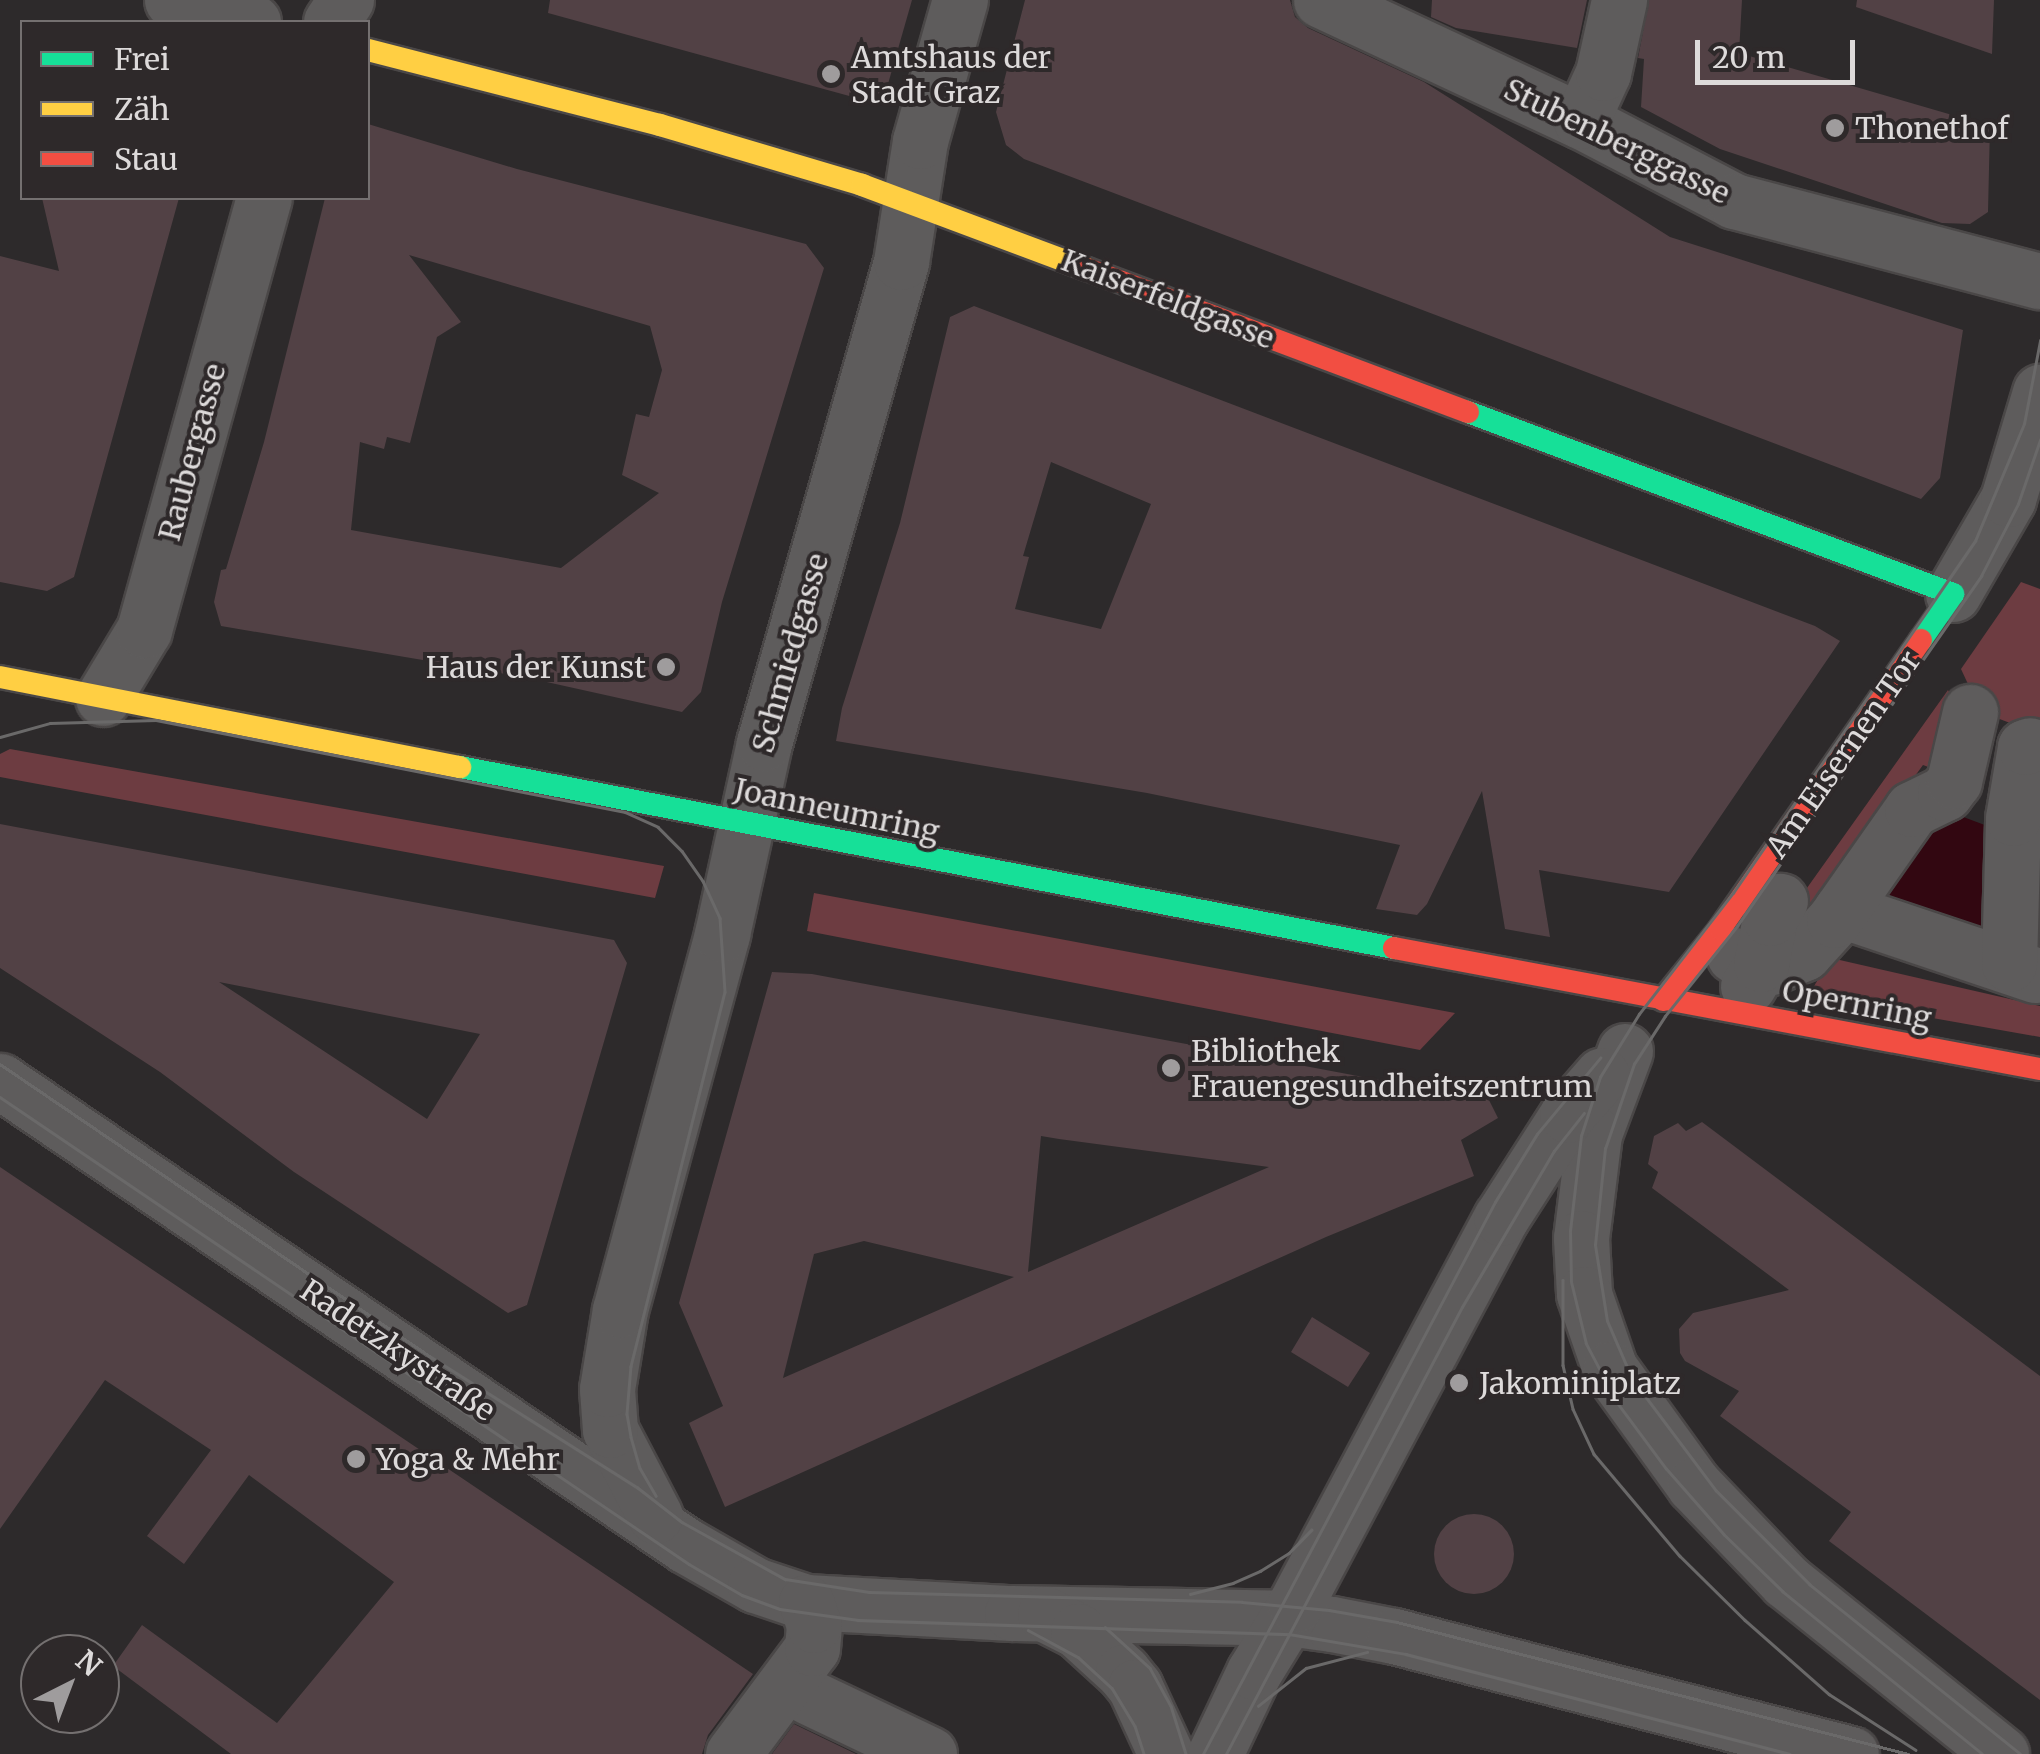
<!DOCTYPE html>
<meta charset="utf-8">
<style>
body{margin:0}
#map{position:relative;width:2040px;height:1754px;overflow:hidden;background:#2d2a2b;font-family:Merriweather,serif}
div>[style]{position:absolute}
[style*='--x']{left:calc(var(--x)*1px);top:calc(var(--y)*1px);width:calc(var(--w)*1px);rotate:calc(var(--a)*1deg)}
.green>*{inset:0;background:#6d3c41}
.water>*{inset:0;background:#320711}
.building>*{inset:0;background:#524145}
.round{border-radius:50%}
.roads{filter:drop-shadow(2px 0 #4a4747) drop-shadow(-2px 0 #4a4747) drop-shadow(0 2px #4a4747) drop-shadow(0 -2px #4a4747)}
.street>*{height:55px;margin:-27.5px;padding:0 27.5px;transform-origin:27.5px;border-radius:27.5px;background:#5e5c5c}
.fast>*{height:22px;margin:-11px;padding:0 11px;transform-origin:11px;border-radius:11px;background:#16e098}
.slow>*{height:22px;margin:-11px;padding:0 11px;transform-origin:11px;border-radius:11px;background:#ffcf43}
.jam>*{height:22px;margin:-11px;padding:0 11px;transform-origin:11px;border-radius:11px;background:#f24e42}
.tram>*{height:2.5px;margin:-1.25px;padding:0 1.25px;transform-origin:1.25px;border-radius:1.25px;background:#6a6969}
.dots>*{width:28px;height:28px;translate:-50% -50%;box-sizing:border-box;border:5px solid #2e292a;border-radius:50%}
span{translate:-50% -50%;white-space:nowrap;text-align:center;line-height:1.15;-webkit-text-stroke:8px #2e292a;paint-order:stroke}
.poi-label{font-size:30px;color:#dddada}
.left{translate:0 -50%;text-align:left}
.right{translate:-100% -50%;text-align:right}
.street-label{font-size:30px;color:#dddada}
.legend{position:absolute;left:20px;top:20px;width:350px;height:180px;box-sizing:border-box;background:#2e292a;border:2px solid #747070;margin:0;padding:12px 18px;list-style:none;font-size:30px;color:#dddada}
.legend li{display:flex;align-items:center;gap:20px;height:50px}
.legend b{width:50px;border:2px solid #747070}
.north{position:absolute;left:20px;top:1634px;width:100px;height:100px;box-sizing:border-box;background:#2e292a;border:2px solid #747070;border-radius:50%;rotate:42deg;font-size:28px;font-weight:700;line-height:40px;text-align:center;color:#dddada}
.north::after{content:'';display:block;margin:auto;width:35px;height:45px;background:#9f9c9d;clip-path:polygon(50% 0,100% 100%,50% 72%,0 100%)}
.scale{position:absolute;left:1695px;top:40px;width:160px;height:45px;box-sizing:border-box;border:5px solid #dddada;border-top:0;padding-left:12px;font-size:30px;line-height:35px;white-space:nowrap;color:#dddada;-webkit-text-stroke:8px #2e292a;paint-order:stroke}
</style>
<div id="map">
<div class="green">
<i style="clip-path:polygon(2021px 582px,2040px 589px,2040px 726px,2026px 729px,1981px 712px,1961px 669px)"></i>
<i style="clip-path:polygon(1948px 690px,1962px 716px,1947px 774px,1923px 765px,1815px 913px,1792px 909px)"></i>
<i style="clip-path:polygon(10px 749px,664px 866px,655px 898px,0 777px,0 754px)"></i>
<i style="clip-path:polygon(814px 893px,1455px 1013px,1420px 1050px,807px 931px)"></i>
<i style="clip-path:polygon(1831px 958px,2040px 1006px,2040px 1037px,1808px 996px)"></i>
</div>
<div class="water">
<i style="clip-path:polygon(1942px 809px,1990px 827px,1988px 925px,1981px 929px,1883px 902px)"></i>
</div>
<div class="building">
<i style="clip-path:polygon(550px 0,912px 0,882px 105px,548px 13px)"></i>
<i style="clip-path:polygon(1025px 0,1290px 0,1295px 17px,1308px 28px,1424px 82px,1670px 237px,1963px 330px,1940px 478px,1921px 499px,1024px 159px,1006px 145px,996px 112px)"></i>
<i style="clip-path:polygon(1432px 0,1587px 0,1577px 48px,1456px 28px,1431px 17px)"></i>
<i style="clip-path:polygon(1649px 0,1742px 0,1739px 53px,1990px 126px,1988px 212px,1970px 224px,1942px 223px,1720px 149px,1641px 107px,1644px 59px,1638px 58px)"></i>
<i style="clip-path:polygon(1857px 0,1994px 0,1992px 54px,1856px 7px)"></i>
<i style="clip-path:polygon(evenodd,368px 124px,517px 169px,806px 244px,824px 268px,722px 602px,701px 692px,682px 712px,524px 677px,221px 626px,214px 602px,221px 570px,226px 569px,264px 442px,325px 198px,368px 198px,368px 124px,409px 255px,650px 326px,662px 370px,649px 417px,636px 414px,622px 475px,659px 493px,561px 568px,351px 530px,360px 442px,384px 449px,387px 437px,410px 443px,437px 337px,461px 322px,409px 255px)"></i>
<i style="clip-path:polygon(42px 198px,179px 198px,74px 577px,47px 591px,0 582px,0 256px,59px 271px)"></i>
<i style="clip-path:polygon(evenodd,974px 306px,1815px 626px,1840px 641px,1669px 892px,1539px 870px,1550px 937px,1505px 929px,1482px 791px,1427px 904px,1417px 915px,1376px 909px,1400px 845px,1147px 793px,836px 741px,842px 708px,900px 523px,950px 317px,974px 306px,1051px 462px,1151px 504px,1101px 629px,1015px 609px,1029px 557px,1023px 556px,1051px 462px)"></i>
<i style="clip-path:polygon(evenodd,0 824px,614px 940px,627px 963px,527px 1305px,508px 1313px,294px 1172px,160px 1072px,0 968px,0 824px,219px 982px,480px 1034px,427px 1119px,219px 982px)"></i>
<i style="clip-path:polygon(evenodd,772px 972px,812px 974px,1438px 1091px,1477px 1076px,1498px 1118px,1461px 1140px,1474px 1176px,1326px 1237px,725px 1507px,689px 1423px,723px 1406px,679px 1303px,772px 972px,1041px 1136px,1059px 1139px,1269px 1167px,1028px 1272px,1041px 1136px,772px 972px,864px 1241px,1014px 1277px,783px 1378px,814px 1254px,864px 1241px)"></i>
<i style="clip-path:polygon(1702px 1122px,2040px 1376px,2040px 1700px,1829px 1541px,1851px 1512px,1720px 1416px,1739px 1391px,1685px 1361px,1680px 1353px,1679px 1329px,1693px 1313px,1789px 1290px,1652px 1188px,1658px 1172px,1648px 1164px,1654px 1136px,1678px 1123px,1686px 1131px)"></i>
<i style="clip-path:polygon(0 1167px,753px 1674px,708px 1735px,702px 1754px,231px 1754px,113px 1666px,142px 1625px,277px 1723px,394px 1582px,249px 1475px,184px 1564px,147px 1536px,211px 1450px,105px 1380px,0 1529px)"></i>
<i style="clip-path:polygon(1312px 1317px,1370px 1353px,1348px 1387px,1291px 1352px)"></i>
<i class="round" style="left:1434px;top:1514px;width:80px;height:80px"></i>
<i style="clip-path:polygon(794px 1724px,796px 1725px,856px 1754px,772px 1754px)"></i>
</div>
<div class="roads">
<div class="street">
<i style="--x:172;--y:0;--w:84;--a:15.2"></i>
<i style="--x:1321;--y:0;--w:287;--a:25"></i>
<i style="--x:1581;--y:121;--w:173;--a:27.6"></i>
<i style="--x:1734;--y:201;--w:316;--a:14.7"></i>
<i style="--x:331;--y:22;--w:27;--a:-56"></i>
<i style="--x:1581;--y:121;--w:53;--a:-65.4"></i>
<i style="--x:1603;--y:73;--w:75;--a:-77.6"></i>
<i style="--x:1953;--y:594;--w:110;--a:-59.9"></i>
<i style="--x:2008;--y:499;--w:112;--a:-73.3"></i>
<i style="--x:103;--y:698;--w:79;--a:-58.9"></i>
<i style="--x:144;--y:630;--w:448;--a:-74.5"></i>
<i style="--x:1841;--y:910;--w:205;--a:18.5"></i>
<i style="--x:1734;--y:955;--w:39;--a:18"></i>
<i style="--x:1771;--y:967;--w:36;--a:-23"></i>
<i style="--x:1804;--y:953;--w:45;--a:-47.7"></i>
<i style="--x:1834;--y:920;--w:136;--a:-54.9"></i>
<i style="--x:1912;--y:809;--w:37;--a:-26"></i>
<i style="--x:1945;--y:793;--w:15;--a:-53"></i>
<i style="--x:1954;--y:781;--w:71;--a:-76.9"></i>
<i style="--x:2009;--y:964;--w:146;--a:-88.4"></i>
<i style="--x:2013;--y:818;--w:72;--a:-80.4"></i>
<i style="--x:2025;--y:747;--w:5;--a:-22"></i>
<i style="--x:1748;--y:986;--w:26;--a:-59"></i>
<i style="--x:1761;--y:964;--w:47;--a:-78.9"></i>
<i style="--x:1770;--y:918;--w:20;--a:-60"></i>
<i style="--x:1625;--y:1051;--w:89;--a:110.5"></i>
<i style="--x:1594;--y:1134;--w:105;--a:97.1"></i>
<i style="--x:1581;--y:1238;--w:56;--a:86.9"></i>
<i style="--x:1584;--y:1294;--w:79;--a:70.9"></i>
<i style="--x:1610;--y:1369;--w:143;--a:54.1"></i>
<i style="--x:1694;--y:1485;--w:133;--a:46.2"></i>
<i style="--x:1786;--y:1581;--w:276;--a:38.8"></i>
<i style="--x:0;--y:1081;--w:827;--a:34.11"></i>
<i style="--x:685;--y:1545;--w:81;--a:29.7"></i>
<i style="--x:755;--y:1585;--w:54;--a:18.4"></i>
<i style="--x:806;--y:1602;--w:206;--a:3.1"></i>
<i style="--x:1012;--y:1613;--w:276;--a:1"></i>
<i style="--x:1288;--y:1618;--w:44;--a:7.8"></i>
<i style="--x:1332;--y:1624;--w:63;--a:11"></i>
<i style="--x:1394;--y:1636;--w:472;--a:14.5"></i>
<i style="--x:655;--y:1516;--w:97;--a:-117.6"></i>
<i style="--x:610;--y:1430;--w:41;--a:-94.2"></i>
<i style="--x:607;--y:1389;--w:80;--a:-80.7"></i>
<i style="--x:620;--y:1310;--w:390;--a:-74.8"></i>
<i style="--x:722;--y:934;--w:196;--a:-77.6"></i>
<i style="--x:764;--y:743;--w:500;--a:-74.1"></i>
<i style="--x:901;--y:262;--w:122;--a:-81.1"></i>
<i style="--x:920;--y:141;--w:147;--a:-74.2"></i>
<i style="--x:1045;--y:1614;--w:37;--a:27"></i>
<i style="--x:1078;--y:1631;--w:61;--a:42.3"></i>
<i style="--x:1123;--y:1672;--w:19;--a:51"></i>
<i style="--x:1135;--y:1687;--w:74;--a:65.2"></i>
<i style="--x:809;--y:1697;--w:133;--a:25.4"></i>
<i style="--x:733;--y:1754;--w:132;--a:-53.3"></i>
<i style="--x:812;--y:1648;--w:23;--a:-85"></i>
<i style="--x:814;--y:1625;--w:24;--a:-109"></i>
<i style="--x:1215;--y:1754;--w:91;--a:-64.6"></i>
<i style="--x:1254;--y:1672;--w:79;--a:-58.5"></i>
<i style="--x:1295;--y:1605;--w:438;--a:-62"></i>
<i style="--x:1501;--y:1218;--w:122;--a:-57.3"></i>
<i style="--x:1567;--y:1115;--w:53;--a:-48.8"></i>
</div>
<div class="fast">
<i style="--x:1468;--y:412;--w:518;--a:20.57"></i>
<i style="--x:1953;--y:594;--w:56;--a:124.8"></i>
<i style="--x:460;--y:767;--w:951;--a:10.97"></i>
</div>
<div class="slow">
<i style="--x:368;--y:50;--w:301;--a:14.4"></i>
<i style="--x:660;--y:125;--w:211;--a:16.5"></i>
<i style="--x:862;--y:185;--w:240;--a:20.5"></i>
<i style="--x:0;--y:677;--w:469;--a:11.1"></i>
</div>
<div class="jam">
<i style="--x:1087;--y:269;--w:407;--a:20.6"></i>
<i style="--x:1394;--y:948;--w:657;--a:10.61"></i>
<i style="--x:1663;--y:1000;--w:91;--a:-51.2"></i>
<i style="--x:1720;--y:929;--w:352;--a:-55.2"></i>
</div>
</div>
<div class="tram">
<i style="--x:0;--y:737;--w:52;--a:-15.6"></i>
<i style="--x:50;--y:723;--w:106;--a:-1.6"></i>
<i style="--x:156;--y:720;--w:478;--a:11.1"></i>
<i style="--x:625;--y:812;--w:36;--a:24"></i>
<i style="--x:658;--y:827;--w:34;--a:45"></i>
<i style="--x:682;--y:851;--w:37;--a:55"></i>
<i style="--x:703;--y:881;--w:41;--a:65.3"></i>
<i style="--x:720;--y:918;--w:74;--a:86.1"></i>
<i style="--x:725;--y:992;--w:386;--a:104.1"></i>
<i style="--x:631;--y:1366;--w:48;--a:94.8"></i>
<i style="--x:627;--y:1414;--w:23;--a:80"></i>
<i style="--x:631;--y:1437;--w:32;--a:74"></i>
<i style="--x:640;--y:1468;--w:32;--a:60"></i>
<i style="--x:0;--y:1064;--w:521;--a:34.21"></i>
<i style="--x:431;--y:1357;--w:244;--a:32.3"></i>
<i style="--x:637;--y:1487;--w:57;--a:37.9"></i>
<i style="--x:682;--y:1522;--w:118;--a:29"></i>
<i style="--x:785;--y:1579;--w:85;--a:8.8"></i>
<i style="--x:869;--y:1592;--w:373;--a:1.5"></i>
<i style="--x:1242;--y:1602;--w:87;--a:5.3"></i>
<i style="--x:1329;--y:1610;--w:69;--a:10"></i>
<i style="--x:1397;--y:1622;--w:528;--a:14.48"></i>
<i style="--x:0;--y:1097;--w:832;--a:34.13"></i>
<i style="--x:689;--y:1564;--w:61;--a:30.3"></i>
<i style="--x:742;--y:1595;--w:40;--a:20.2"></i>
<i style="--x:780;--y:1609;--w:79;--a:8"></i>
<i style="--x:858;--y:1620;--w:431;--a:1.9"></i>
<i style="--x:1289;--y:1634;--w:119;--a:9.7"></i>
<i style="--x:1406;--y:1654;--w:396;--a:14.6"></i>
<i style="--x:1563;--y:1280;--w:85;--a:90"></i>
<i style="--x:1563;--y:1365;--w:45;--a:77.2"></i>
<i style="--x:1573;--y:1409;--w:50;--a:65"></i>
<i style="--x:1594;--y:1454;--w:133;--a:49.9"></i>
<i style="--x:1680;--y:1556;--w:91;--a:44.6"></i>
<i style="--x:1745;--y:1620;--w:112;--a:41.4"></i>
<i style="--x:1829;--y:1694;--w:103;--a:32.8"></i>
<i style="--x:1190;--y:1594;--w:44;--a:-14.3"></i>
<i style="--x:1233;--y:1583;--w:30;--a:-24"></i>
<i style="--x:1260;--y:1571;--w:34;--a:-32"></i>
<i style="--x:1289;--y:1553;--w:32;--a:-46"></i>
<i style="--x:1105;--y:1627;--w:61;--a:42.3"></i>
<i style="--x:1150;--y:1668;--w:43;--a:61.1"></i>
<i style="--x:1171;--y:1706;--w:50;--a:72.6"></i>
<i style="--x:1028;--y:1630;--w:57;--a:28.4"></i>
<i style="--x:1078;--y:1657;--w:46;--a:42.4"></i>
<i style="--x:1112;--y:1688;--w:44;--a:58.8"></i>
<i style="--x:1135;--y:1726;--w:29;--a:72"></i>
<i style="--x:1258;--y:1706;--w:61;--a:-38.4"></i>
<i style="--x:1306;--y:1668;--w:63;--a:-14.7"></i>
<i style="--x:1203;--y:1754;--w:624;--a:-62.12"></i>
<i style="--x:1495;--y:1202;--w:80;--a:-58.3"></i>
<i style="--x:1537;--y:1134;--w:99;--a:-50.3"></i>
<i style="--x:1226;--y:1754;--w:505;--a:-62.17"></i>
<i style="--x:1462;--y:1307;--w:181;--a:-59.5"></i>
<i style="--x:1554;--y:1151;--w:48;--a:-51.7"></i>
<i style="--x:1982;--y:1754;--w:257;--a:-140.9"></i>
<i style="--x:1783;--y:1592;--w:82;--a:-136"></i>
<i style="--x:1724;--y:1535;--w:88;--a:-131.3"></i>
<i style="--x:1666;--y:1469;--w:82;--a:-126.6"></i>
<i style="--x:1617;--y:1403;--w:67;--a:-117.7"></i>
<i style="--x:1586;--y:1344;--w:64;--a:-103.6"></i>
<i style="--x:1571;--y:1282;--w:51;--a:-91.1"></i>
<i style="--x:1570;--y:1231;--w:96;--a:-83.4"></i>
<i style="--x:1581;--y:1136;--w:62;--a:-72.1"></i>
<i style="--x:1600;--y:1077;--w:74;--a:-58.2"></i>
<i style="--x:1639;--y:1014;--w:153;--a:-52.2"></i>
<i style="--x:1733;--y:893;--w:427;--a:-55.5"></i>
<i style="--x:1975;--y:541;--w:127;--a:-67.3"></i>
<i style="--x:2024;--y:424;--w:85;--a:-79.1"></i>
<i style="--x:2020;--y:1754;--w:270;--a:-141.2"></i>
<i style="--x:1810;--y:1585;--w:133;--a:-135"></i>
<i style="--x:1716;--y:1491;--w:140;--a:-126.9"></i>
<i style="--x:1632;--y:1379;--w:63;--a:-113.3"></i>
<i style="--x:1607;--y:1321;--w:77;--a:-99"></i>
<i style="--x:1595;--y:1245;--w:97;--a:-84.1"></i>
<i style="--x:1605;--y:1149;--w:90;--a:-71.2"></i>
<i style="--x:1634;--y:1064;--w:57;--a:-57.1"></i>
<i style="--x:1665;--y:1016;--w:115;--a:-51.3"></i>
<i style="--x:1737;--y:926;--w:427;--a:-55.1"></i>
<i style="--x:1981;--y:576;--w:81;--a:-62.8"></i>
<i style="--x:2018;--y:504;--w:68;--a:-71"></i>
</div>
<div class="dots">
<i style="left:831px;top:74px;background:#9f9c9d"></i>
<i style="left:1835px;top:128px;background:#9f9c9d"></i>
<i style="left:666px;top:667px;background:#9f9c9d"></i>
<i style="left:1171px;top:1068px;background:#9f9c9d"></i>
<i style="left:1459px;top:1383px;background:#9f9c9d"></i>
<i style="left:356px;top:1459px;background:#9f9c9d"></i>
</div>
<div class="poi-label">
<span class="left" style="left:851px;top:74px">Amtshaus der<br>Stadt Graz</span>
<span class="left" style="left:1855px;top:128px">Thonethof</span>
<span class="right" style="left:646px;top:667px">Haus der Kunst</span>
<span class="left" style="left:1191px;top:1068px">Bibliothek<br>Frauengesundheitszentrum</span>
<span class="left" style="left:1479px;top:1383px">Jakominiplatz</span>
<span class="left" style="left:376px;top:1459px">Yoga &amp; Mehr</span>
</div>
<div class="street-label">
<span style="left:1617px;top:141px;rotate:26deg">Stubenberggasse</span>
<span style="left:1168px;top:299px;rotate:21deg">Kaiserfeldgasse</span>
<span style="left:192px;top:452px;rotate:-75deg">Raubergasse</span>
<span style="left:790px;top:653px;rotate:-74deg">Schmiedgasse</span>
<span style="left:1843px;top:754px;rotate:-55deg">Am Eisernen Tor</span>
<span style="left:837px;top:810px;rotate:12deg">Joanneumring</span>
<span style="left:1857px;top:1004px;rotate:11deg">Opernring</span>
<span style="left:398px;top:1350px;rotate:34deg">Radetzkystraße</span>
</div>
<ul class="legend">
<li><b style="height:12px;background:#16e098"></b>Frei</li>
<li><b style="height:12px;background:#ffcf43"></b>Zäh</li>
<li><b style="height:12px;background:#f24e42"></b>Stau</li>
</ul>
<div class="north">N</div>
<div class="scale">20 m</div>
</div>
